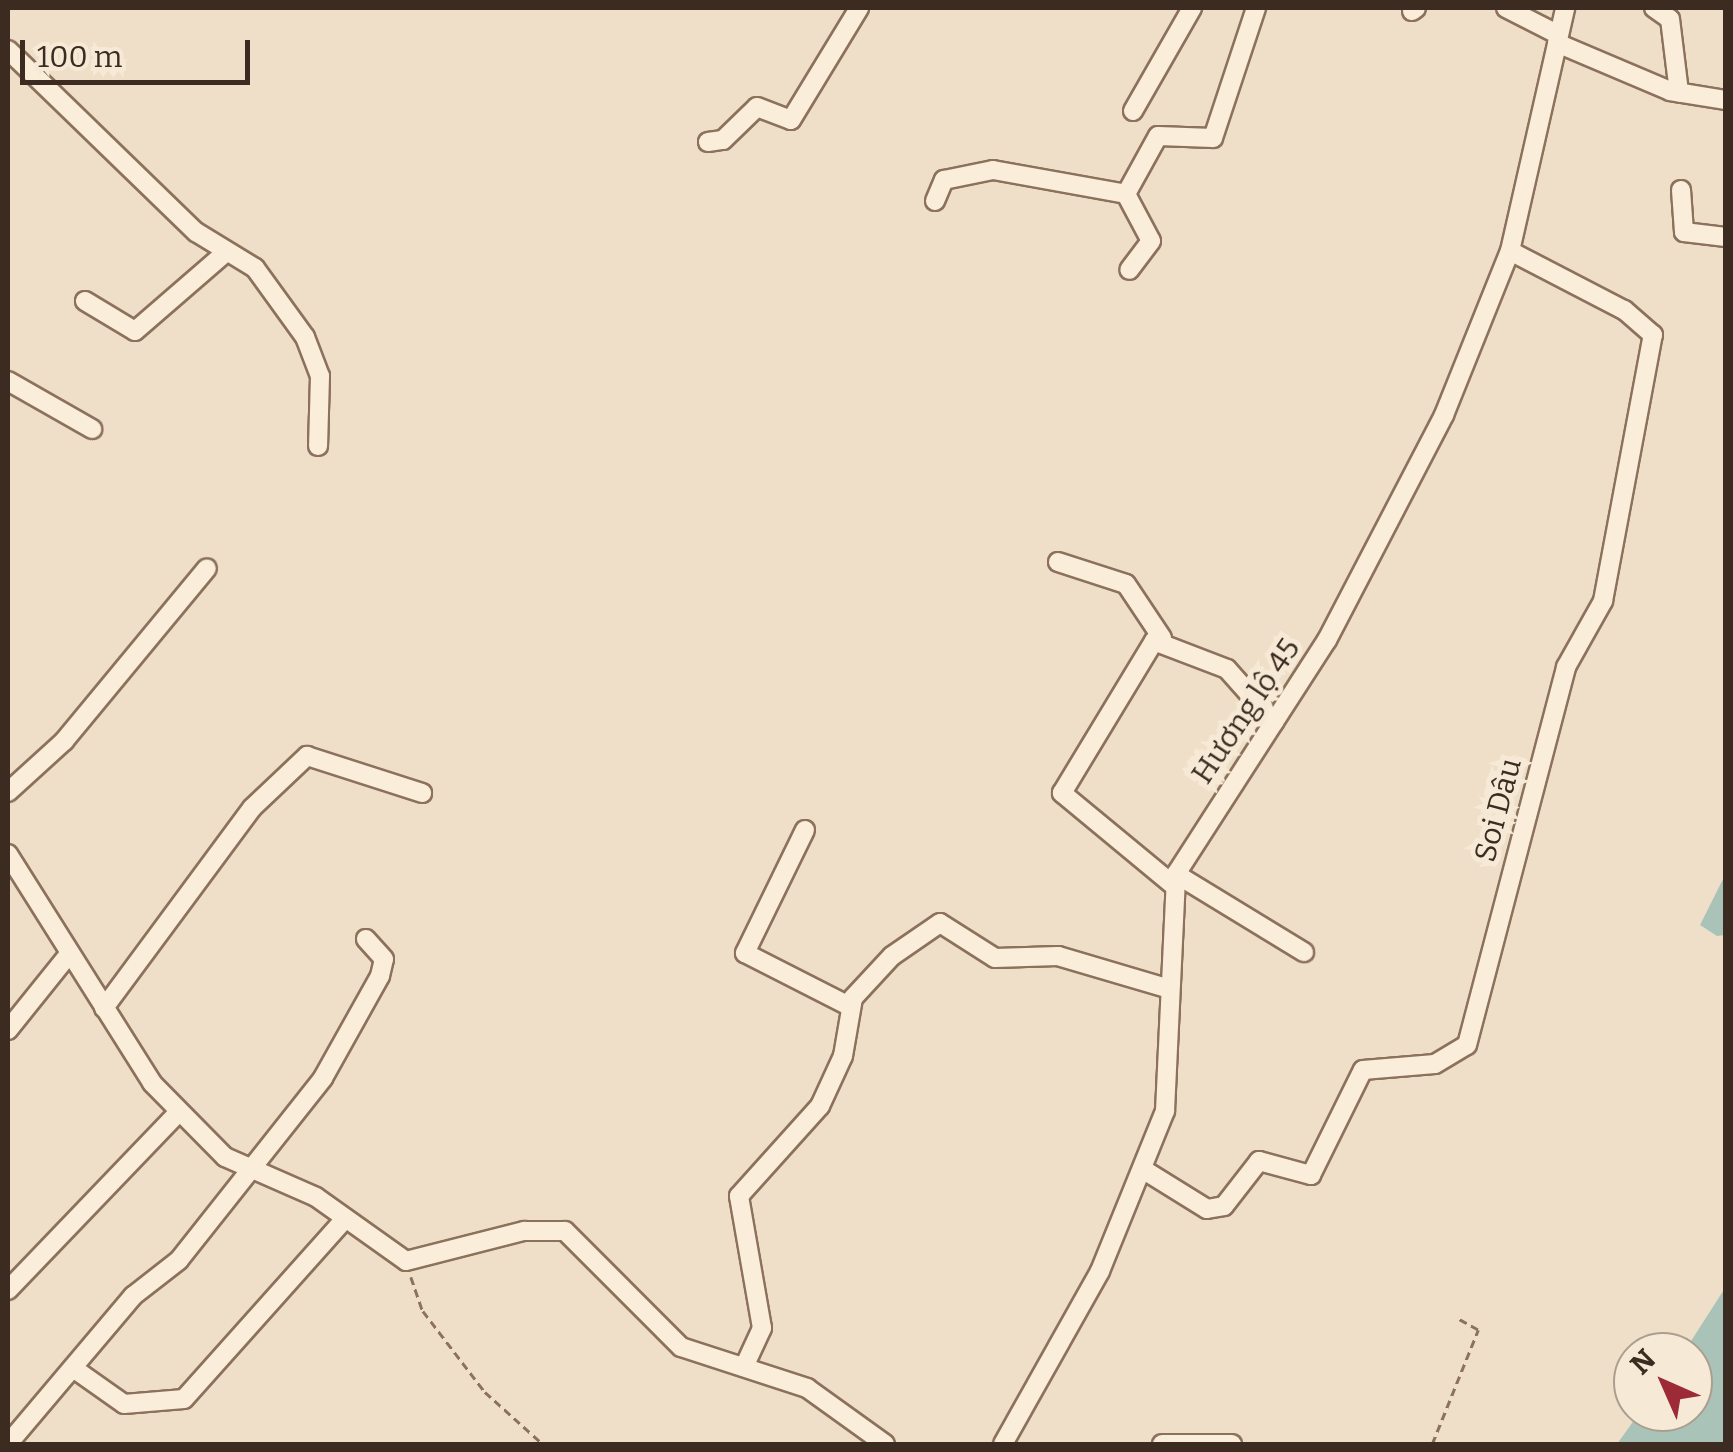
<!DOCTYPE html>
<meta charset="utf-8">
<style>
body{margin:0}
#map{position:relative;width:1733px;height:1452px;overflow:hidden;background:#efdfc8;font-family:Bitter,serif}
div>[style]{position:absolute}
[style*='--x']{left:calc(var(--x)*1px);top:calc(var(--y)*1px);width:calc(var(--w)*1px);rotate:calc(var(--a)*1deg)}
.water>*{inset:0;background:#a9c3b9}
.path>*{height:2.5px;margin-top:-1.25px;transform-origin:0;background:repeating-linear-gradient(90deg,#8c715c 0 8px,transparent 0 13px)}
.roads{filter:drop-shadow(2px 0 #8c715c) drop-shadow(-2px 0 #8c715c) drop-shadow(0 2px #8c715c) drop-shadow(0 -2px #8c715c)}
.minor>*{height:18px;margin:-9px;padding:0 9px;transform-origin:9px;border-radius:9px;background:#faeedb}
span{translate:-50% -50%;white-space:nowrap;text-align:center;line-height:1.15;-webkit-text-stroke:10px #f6ead7;paint-order:stroke}
.street-label{font-size:30px;color:#3c2b20}
.frame{position:absolute;inset:0;border:10px solid #3c2b20;pointer-events:none}
.north{position:absolute;left:1613px;top:1332px;width:100px;height:100px;box-sizing:border-box;background:#f6ead7;border:2px solid #ac9e8e;border-radius:50%;rotate:315deg;font-size:28px;font-weight:700;line-height:40px;text-align:center;color:#3c2b20}
.north::after{content:'';display:block;margin:auto;width:35px;height:45px;background:#9c2b37;clip-path:polygon(50% 0,100% 100%,50% 72%,0 100%)}
.scale{position:absolute;left:20px;top:40px;width:230px;height:45px;box-sizing:border-box;border:5px solid #3c2b20;border-top:0;padding-left:12px;font-size:30px;line-height:35px;white-space:nowrap;color:#3c2b20;-webkit-text-stroke:8px #f6ead7;paint-order:stroke}
</style>
<div id="map">
<div class="water">
<i style="clip-path:polygon(1725px 875px,1725px 935px,1717px 936px,1700px 925px)"></i>
<i style="clip-path:polygon(1725px 1288px,1725px 1444px,1617px 1444px,1640px 1412px,1693px 1412px,1693px 1352px,1684px 1352px)"></i>
</div>
<div class="path">
<i style="--x:411;--y:1277;--w:36;--a:71"></i>
<i style="--x:423;--y:1311;--w:102;--a:52.6"></i>
<i style="--x:485;--y:1392;--w:78;--a:41.9"></i>
<i style="--x:1432;--y:1444;--w:123;--a:-68"></i>
<i style="--x:1478;--y:1330;--w:25;--a:-151"></i>
</div>
<div class="roads">
<div class="minor">
<i style="--x:1506;--y:8;--w:59;--a:27"></i>
<i style="--x:1654;--y:8;--w:19;--a:35"></i>
<i style="--x:1670;--y:19;--w:74;--a:83"></i>
<i style="--x:1412;--y:11;--w:5;--a:-37"></i>
<i style="--x:1557;--y:43;--w:123;--a:23"></i>
<i style="--x:1670;--y:91;--w:57;--a:9.1"></i>
<i style="--x:8;--y:50;--w:262;--a:44.1"></i>
<i style="--x:196;--y:232;--w:69;--a:31.4"></i>
<i style="--x:255;--y:268;--w:85;--a:54.1"></i>
<i style="--x:305;--y:337;--w:42;--a:69"></i>
<i style="--x:320;--y:376;--w:70;--a:91.6"></i>
<i style="--x:1133;--y:111;--w:119;--a:-60.2"></i>
<i style="--x:708;--y:142;--w:15;--a:-8"></i>
<i style="--x:723;--y:140;--w:47;--a:-44.1"></i>
<i style="--x:757;--y:107;--w:36;--a:21"></i>
<i style="--x:791;--y:120;--w:131;--a:-58.7"></i>
<i style="--x:1681;--y:190;--w:42;--a:85.9"></i>
<i style="--x:1684;--y:232;--w:42;--a:6.8"></i>
<i style="--x:1126;--y:194;--w:53;--a:62"></i>
<i style="--x:1151;--y:241;--w:36;--a:127"></i>
<i style="--x:935;--y:201;--w:23;--a:-67"></i>
<i style="--x:944;--y:180;--w:50;--a:-11.5"></i>
<i style="--x:993;--y:170;--w:135;--a:10.2"></i>
<i style="--x:1126;--y:194;--w:66;--a:-61.1"></i>
<i style="--x:1158;--y:136;--w:55;--a:2.1"></i>
<i style="--x:1213;--y:138;--w:137;--a:-71.7"></i>
<i style="--x:85;--y:301;--w:58;--a:31"></i>
<i style="--x:135;--y:331;--w:118;--a:-40.9"></i>
<i style="--x:8;--y:381;--w:97;--a:29.7"></i>
<i style="--x:1058;--y:562;--w:71;--a:17.9"></i>
<i style="--x:1126;--y:584;--w:65;--a:56.3"></i>
<i style="--x:8;--y:792;--w:76;--a:-42.3"></i>
<i style="--x:64;--y:741;--w:224;--a:-50.4"></i>
<i style="--x:805;--y:830;--w:137;--a:116"></i>
<i style="--x:745;--y:953;--w:119;--a:27"></i>
<i style="--x:8;--y:854;--w:271;--a:57.8"></i>
<i style="--x:152;--y:1083;--w:104;--a:45.4"></i>
<i style="--x:225;--y:1157;--w:99;--a:23.7"></i>
<i style="--x:316;--y:1197;--w:110;--a:35.4"></i>
<i style="--x:406;--y:1261;--w:122;--a:-14.3"></i>
<i style="--x:524;--y:1231;--w:41;--a:0"></i>
<i style="--x:565;--y:1231;--w:164;--a:45"></i>
<i style="--x:681;--y:1347;--w:133;--a:18"></i>
<i style="--x:807;--y:1388;--w:96;--a:35.7"></i>
<i style="--x:1176;--y:874;--w:150;--a:31.4"></i>
<i style="--x:1172;--y:884;--w:143;--a:-140.4"></i>
<i style="--x:1062;--y:793;--w:178;--a:-58.8"></i>
<i style="--x:1154;--y:641;--w:78;--a:21"></i>
<i style="--x:1227;--y:669;--w:71;--a:48.4"></i>
<i style="--x:104;--y:1008;--w:249;--a:-53.5"></i>
<i style="--x:252;--y:808;--w:76;--a:-43.4"></i>
<i style="--x:307;--y:756;--w:121;--a:17.8"></i>
<i style="--x:8;--y:1030;--w:97;--a:-51.2"></i>
<i style="--x:1144;--y:1170;--w:74;--a:31.8"></i>
<i style="--x:1207;--y:1209;--w:17;--a:-10"></i>
<i style="--x:1224;--y:1206;--w:57;--a:-52.1"></i>
<i style="--x:1259;--y:1161;--w:54;--a:15.1"></i>
<i style="--x:1311;--y:1175;--w:117;--a:-63.7"></i>
<i style="--x:1363;--y:1070;--w:72;--a:-4.8"></i>
<i style="--x:1435;--y:1064;--w:37;--a:-31"></i>
<i style="--x:1467;--y:1045;--w:391;--a:-75.3"></i>
<i style="--x:1566;--y:667;--w:76;--a:-60.7"></i>
<i style="--x:1603;--y:601;--w:271;--a:-79.4"></i>
<i style="--x:1653;--y:335;--w:38;--a:-139"></i>
<i style="--x:1624;--y:310;--w:128;--a:-152.6"></i>
<i style="--x:8;--y:1290;--w:245;--a:-46.2"></i>
<i style="--x:744;--y:1367;--w:43;--a:-65.2"></i>
<i style="--x:762;--y:1328;--w:134;--a:-99.9"></i>
<i style="--x:739;--y:1196;--w:121;--a:-48"></i>
<i style="--x:820;--y:1106;--w:55;--a:-65.3"></i>
<i style="--x:843;--y:1056;--w:59;--a:-80.2"></i>
<i style="--x:853;--y:998;--w:57;--a:-47.1"></i>
<i style="--x:892;--y:956;--w:58;--a:-34.5"></i>
<i style="--x:940;--y:923;--w:65;--a:32.5"></i>
<i style="--x:995;--y:958;--w:63;--a:-1.8"></i>
<i style="--x:1058;--y:956;--w:117;--a:16.4"></i>
<i style="--x:73;--y:1368;--w:62;--a:35.2"></i>
<i style="--x:124;--y:1404;--w:60;--a:-4.8"></i>
<i style="--x:184;--y:1399;--w:241;--a:-48.2"></i>
<i style="--x:8;--y:1444;--w:194;--a:-49.8"></i>
<i style="--x:133;--y:1296;--w:58;--a:-38"></i>
<i style="--x:179;--y:1260;--w:232;--a:-51.6"></i>
<i style="--x:323;--y:1078;--w:117;--a:-60.8"></i>
<i style="--x:380;--y:976;--w:17;--a:-77"></i>
<i style="--x:384;--y:959;--w:27;--a:-132"></i>
<i style="--x:1003;--y:1444;--w:198;--a:-60.7"></i>
<i style="--x:1100;--y:1271;--w:173;--a:-67.9"></i>
<i style="--x:1165;--y:1111;--w:237;--a:-87.3"></i>
<i style="--x:1176;--y:874;--w:278;--a:-57.2"></i>
<i style="--x:1327;--y:640;--w:254;--a:-62.5"></i>
<i style="--x:1444;--y:415;--w:177;--a:-68.1"></i>
<i style="--x:1510;--y:251;--w:249;--a:-77.2"></i>
<i style="--x:1162;--y:1444;--w:70;--a:0"></i>
</div>
</div>
<div class="street-label">
<span style="left:1246px;top:711px;rotate:-56deg">Hương lộ 45</span>
<span style="left:1498px;top:810px;rotate:-75deg">Soi Dâu</span>
</div>
<div class="frame"></div>
<div class="north">N</div>
<div class="scale">100 m</div>
</div>
